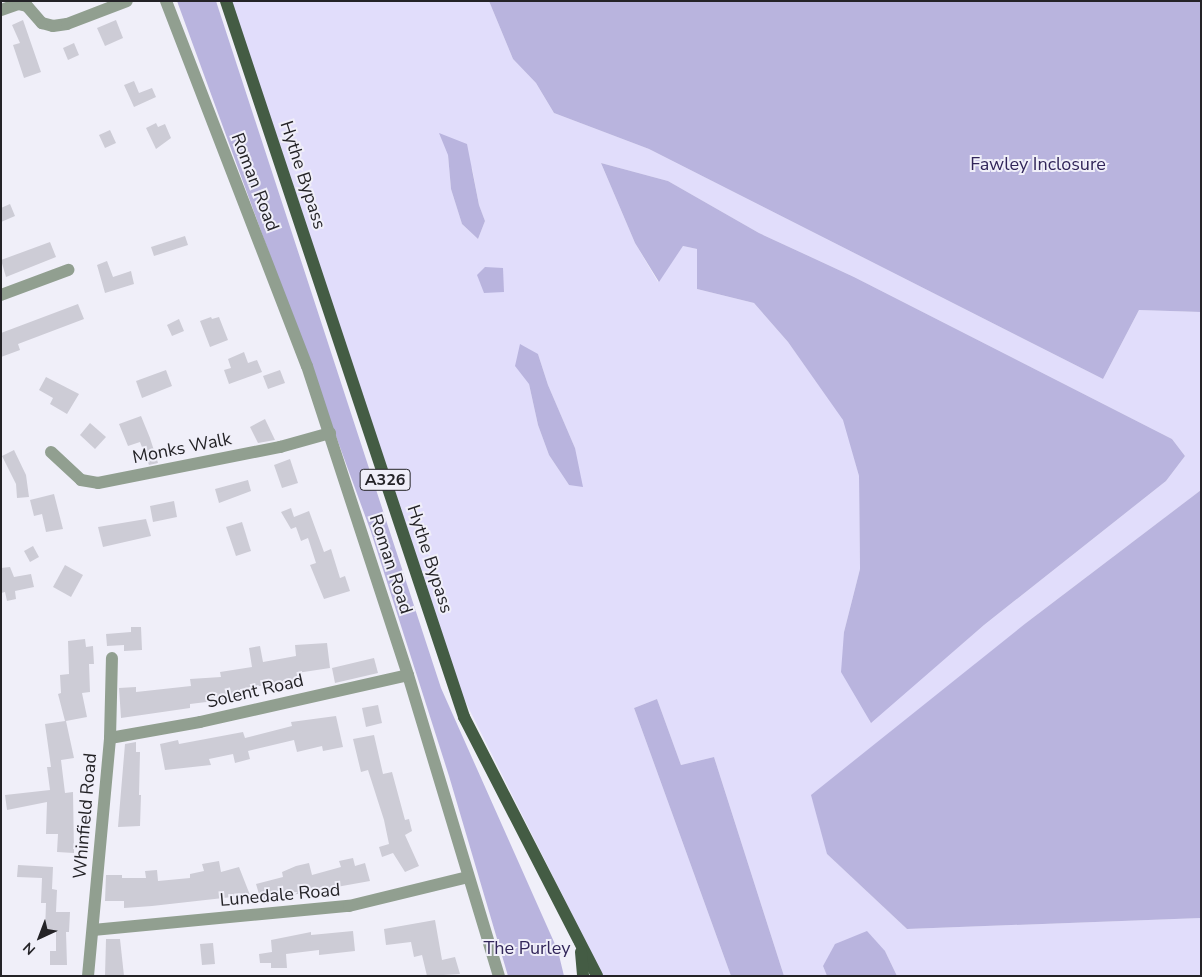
<!DOCTYPE html>
<style>
body{margin:0}
#map{position:relative;width:1202px;height:977px;overflow:hidden;background:#f0eff9;font-family:"Nunito Sans",sans-serif}
div>[style]{position:absolute}
[style*='--x']{left:calc(var(--x)*1px);top:calc(var(--y)*1px);width:calc(var(--w)*1px);rotate:calc(var(--a)*1deg)}
.green>*{inset:0;background:#e1ddfb}
.forest>*{inset:0;background:#b9b4de}
.building>*{inset:0;background:#cdccd6}
.minor>*{height:12px;margin:-6px;padding:0 6px;transform-origin:6px;border-radius:6px;background:#919f90}
.major>*{height:12px;margin:-6px;padding:0 6px;transform-origin:6px;border-radius:6px;background:#445c44}
span{translate:-50% -50%;white-space:nowrap;text-align:center;line-height:1.15;-webkit-text-stroke:4px #f0eff9;paint-order:stroke}
.shield-label span{padding:1px 4px;background:#f0eff9;border:1px solid;border-radius:4px;-webkit-text-stroke-width:0}
.shield-label{font-size:16px;color:#242327;font-weight:700}
.park-label{font-size:18px;color:#32265a}
.street-label{font-size:18px;color:#242327}
.frame{position:absolute;inset:0;border:2px solid #242327;pointer-events:none}
.north{position:absolute;left:15px;top:912px;width:50px;height:50px;-webkit-text-stroke:4px #f0eff9;paint-order:stroke;rotate:223deg;font-size:14px;font-weight:700;line-height:20px;text-align:center;color:#242327}
.north::after{content:'';display:block;margin:auto;width:18px;height:22px;background:#242327;clip-path:polygon(50% 0,100% 100%,50% 72%,0 100%)}
</style>
<div id="map">
<div class="green">
<i style="clip-path:polygon(evenodd,231px 1px,489px 1px,513px 59px,536px 83px,554px 113px,649px 149px,1103px 379px,1139px 310px,1201px 312px,1201px 490px,1026px 623px,827px 854px,907px 929px,1201px 918px,1201px 976px,897px 976px,885px 951px,823px 966px,827px 976px,784px 976px,714px 757px,681px 765px,657px 699px,634px 708px,731px 976px,603px 976px,463px 697px,231px 1px,448px 155px,472px 168px,479px 205px,485px 221px,478px 239px,462px 224px,451px 189px,448px 155px,231px 1px,601px 163px,668px 181px,759px 233px,854px 277px,1172px 439px,1185px 456px,1166px 481px,984px 625px,870px 722px,844px 632px,860px 569px,859px 476px,844px 420px,788px 342px,754px 303px,697px 289px,697px 249px,683px 246px,658px 282px,635px 243px,601px 163px,231px 1px,538px 354px,548px 385px,575px 448px,569px 485px,549px 455px,538px 425px,529px 384px,538px 354px)"></i>
</div>
<div class="forest">
<i style="clip-path:polygon(177px 1px,216px 1px,441px 688px,558px 951px,564px 976px,508px 976px,449px 776px,371px 532px)"></i>
<i style="clip-path:polygon(489px 1px,1201px 1px,1201px 312px,1139px 310px,1103px 379px,649px 149px,554px 113px,536px 83px,513px 59px)"></i>
<i style="clip-path:polygon(439px 133px,467px 144px,479px 205px,485px 221px,478px 239px,462px 224px,451px 189px,448px 155px)"></i>
<i style="clip-path:polygon(601px 163px,668px 181px,759px 233px,854px 277px,1172px 439px,1185px 456px,1166px 481px,984px 625px,871px 723px,841px 672px,844px 632px,860px 569px,859px 476px,843px 420px,788px 342px,754px 303px,697px 289px,697px 249px,683px 246px,659px 282px,635px 243px)"></i>
<i style="clip-path:polygon(485px 267px,503px 268px,504px 292px,484px 293px,477px 275px)"></i>
<i style="clip-path:polygon(520px 344px,538px 354px,548px 385px,575px 448px,583px 487px,569px 485px,549px 455px,538px 425px,529px 384px,515px 366px)"></i>
<i style="clip-path:polygon(1201px 490px,1201px 918px,907px 929px,827px 854px,811px 795px,1026px 623px)"></i>
<i style="clip-path:polygon(657px 699px,681px 765px,714px 757px,784px 976px,731px 976px,634px 708px)"></i>
<i style="clip-path:polygon(867px 931px,885px 951px,897px 976px,827px 976px,823px 966px,835px 944px)"></i>
</div>
<div class="building">
<i style="clip-path:polygon(23px 20px,41px 72px,24px 78px,13px 45px,20px 43px,12px 25px)"></i>
<i style="clip-path:polygon(116px 20px,123px 38px,105px 46px,97px 28px)"></i>
<i style="clip-path:polygon(74px 43px,79px 55px,68px 60px,63px 48px)"></i>
<i style="clip-path:polygon(134px 81px,139px 93px,152px 88px,156px 97px,134px 107px,124px 85px)"></i>
<i style="clip-path:polygon(156px 123px,158px 127px,165px 124px,171px 138px,156px 149px,146px 128px)"></i>
<i style="clip-path:polygon(110px 130px,116px 143px,105px 148px,99px 135px)"></i>
<i style="clip-path:polygon(10px 204px,15px 216px,1px 222px,1px 208px)"></i>
<i style="clip-path:polygon(185px 236px,188px 245px,154px 256px,151px 247px)"></i>
<i style="clip-path:polygon(50px 242px,56px 257px,6px 277px,1px 260px)"></i>
<i style="clip-path:polygon(107px 261px,113px 277px,131px 271px,134px 284px,105px 293px,97px 265px)"></i>
<i style="clip-path:polygon(78px 304px,84px 319px,18px 344px,20px 350px,1px 357px,1px 333px)"></i>
<i style="clip-path:polygon(211px 317px,212px 319px,219px 317px,228px 340px,210px 347px,200px 321px)"></i>
<i style="clip-path:polygon(179px 319px,184px 331px,172px 336px,167px 325px)"></i>
<i style="clip-path:polygon(244px 352px,248px 363px,257px 360px,262px 372px,229px 384px,224px 370px,231px 368px,228px 359px)"></i>
<i style="clip-path:polygon(166px 370px,172px 386px,142px 398px,136px 381px)"></i>
<i style="clip-path:polygon(280px 370px,285px 383px,268px 389px,263px 376px)"></i>
<i style="clip-path:polygon(46px 377px,79px 394px,67px 414px,50px 404px,53px 398px,39px 390px)"></i>
<i style="clip-path:polygon(141px 416px,150px 438px,158px 463px,149px 465px,140px 442px,128px 446px,119px 424px)"></i>
<i style="clip-path:polygon(265px 419px,275px 440px,258px 443px,250px 427px)"></i>
<i style="clip-path:polygon(90px 423px,106px 437px,95px 449px,80px 435px)"></i>
<i style="clip-path:polygon(14px 450px,26px 475px,29px 497px,17px 498px,16px 484px,2px 456px)"></i>
<i style="clip-path:polygon(290px 459px,298px 483px,282px 488px,274px 465px)"></i>
<i style="clip-path:polygon(248px 480px,251px 491px,219px 503px,215px 489px)"></i>
<i style="clip-path:polygon(54px 494px,63px 529px,46px 532px,42px 514px,34px 516px,30px 500px)"></i>
<i style="clip-path:polygon(174px 501px,177px 517px,153px 522px,150px 506px)"></i>
<i style="clip-path:polygon(291px 508px,294px 517px,309px 511px,324px 552px,331px 549px,340px 578px,345px 576px,350px 591px,324px 599px,310px 565px,316px 563px,308px 538px,301px 541px,296px 527px,291px 529px,281px 512px)"></i>
<i style="clip-path:polygon(146px 519px,151px 536px,103px 547px,98px 527px)"></i>
<i style="clip-path:polygon(242px 522px,251px 551px,236px 556px,226px 527px)"></i>
<i style="clip-path:polygon(33px 546px,39px 557px,30px 562px,24px 551px)"></i>
<i style="clip-path:polygon(65px 565px,83px 575px,71px 597px,53px 587px)"></i>
<i style="clip-path:polygon(10px 567px,14px 577px,31px 574px,34px 587px,15px 591px,16px 599px,7px 601px,5px 592px,1px 593px,1px 568px)"></i>
<i style="clip-path:polygon(131px 627px,141px 627px,142px 650px,124px 651px,124px 645px,107px 646px,106px 634px,131px 632px)"></i>
<i style="clip-path:polygon(85px 639px,86px 647px,93px 646px,94px 664px,89px 664px,90px 692px,82px 693px,87px 717px,66px 721px,74px 758px,61px 760px,65px 793px,73px 792px,74px 853px,57px 852px,58px 834px,46px 834px,47px 802px,7px 810px,5px 795px,50px 790px,47px 767px,51px 767px,45px 724px,65px 721px,58px 694px,61px 693px,60px 675px,69px 674px,68px 641px)"></i>
<i style="clip-path:polygon(327px 643px,330px 668px,297px 673px,298px 681px,252px 687px,252px 692px,238px 694px,239px 698px,190px 704px,190px 708px,121px 718px,119px 688px,136px 687px,136px 692px,191px 686px,190px 679px,221px 677px,220px 672px,252px 667px,249px 648px,260px 646px,263px 662px,296px 656px,295px 645px)"></i>
<i style="clip-path:polygon(374px 658px,378px 673px,335px 683px,332px 668px)"></i>
<i style="clip-path:polygon(378px 705px,382px 723px,366px 727px,362px 708px)"></i>
<i style="clip-path:polygon(336px 716px,343px 747px,323px 751px,322px 746px,297px 752px,294px 740px,248px 751px,250px 759px,235px 763px,233px 754px,209px 759px,211px 765px,165px 770px,160px 744px,178px 740px,179px 744px,243px 732px,245px 738px,292px 726px,291px 722px)"></i>
<i style="clip-path:polygon(374px 735px,383px 774px,392px 772px,405px 820px,409px 819px,412px 831px,405px 835px,419px 866px,405px 872px,393px 853px,382px 857px,379px 847px,389px 844px,384px 820px,368px 770px,361px 772px,353px 739px)"></i>
<i style="clip-path:polygon(136px 742px,136px 752px,140px 752px,139px 795px,141px 795px,140px 826px,118px 827px,125px 744px)"></i>
<i style="clip-path:polygon(353px 858px,355px 866px,365px 863px,370px 881px,264px 900px,262px 893px,259px 894px,256px 884px,283px 877px,282px 872px,296px 866px,309px 863px,312px 875px,341px 867px,339px 861px)"></i>
<i style="clip-path:polygon(219px 861px,221px 872px,239px 867px,250px 895px,152px 906px,124px 908px,124px 901px,105px 901px,106px 875px,122px 875px,122px 878px,146px 878px,145px 871px,157px 870px,158px 881px,190px 878px,190px 874px,204px 871px,202px 864px)"></i>
<i style="clip-path:polygon(18px 865px,53px 867px,52px 889px,57px 890px,56px 912px,70px 912px,69px 932px,66px 932px,67px 965px,50px 965px,50px 951px,56px 951px,56px 932px,45px 932px,46px 903px,41px 903px,42px 878px,17px 877px)"></i>
<i style="clip-path:polygon(435px 920px,442px 960px,455px 957px,460px 974px,427px 976px,422px 955px,414px 957px,411px 942px,386px 945px,384px 929px)"></i>
<i style="clip-path:polygon(353px 931px,355px 951px,319px 955px,319px 950px,286px 954px,287px 968px,271px 968px,271px 963px,260px 963px,259px 954px,272px 952px,271px 940px,311px 932px,311px 935px)"></i>
<i style="clip-path:polygon(106px 939px,120px 939px,124px 976px,105px 976px)"></i>
<i style="clip-path:polygon(213px 943px,215px 964px,202px 965px,200px 944px)"></i>
</div>
<div class="minor">
<i style="--x:166;--y:1;--w:391;--a:68.9"></i>
<i style="--x:307;--y:366;--w:325;--a:71.9"></i>
<i style="--x:408;--y:675;--w:314;--a:73.2"></i>
<i style="--x:1;--y:10;--w:18;--a:-19"></i>
<i style="--x:18;--y:4;--w:9;--a:13"></i>
<i style="--x:27;--y:6;--w:23;--a:49"></i>
<i style="--x:42;--y:23;--w:11;--a:15"></i>
<i style="--x:53;--y:26;--w:14;--a:-8"></i>
<i style="--x:67;--y:24;--w:64;--a:-21"></i>
<i style="--x:1;--y:295;--w:72;--a:-20.5"></i>
<i style="--x:51;--y:452;--w:41;--a:43"></i>
<i style="--x:81;--y:480;--w:17;--a:10"></i>
<i style="--x:98;--y:483;--w:186;--a:-11.2"></i>
<i style="--x:280;--y:447;--w:52;--a:-15.6"></i>
<i style="--x:110;--y:738;--w:91;--a:-10.1"></i>
<i style="--x:200;--y:722;--w:213;--a:-12.7"></i>
<i style="--x:93;--y:930;--w:257;--a:-5.4"></i>
<i style="--x:349;--y:906;--w:122;--a:-13.7"></i>
<i style="--x:88;--y:976;--w:239;--a:-84.7"></i>
<i style="--x:110;--y:738;--w:80;--a:-88.6"></i>
</div>
<div class="major">
<i style="--x:226;--y:1;--w:755;--a:71.61"></i>
<i style="--x:464;--y:717;--w:291;--a:62.8"></i>
<i style="--x:581;--y:952;--w:24;--a:85"></i>
</div>
<div class="shield-label">
<span style="left:385px;top:480px">A326</span>
</div>
<div class="park-label">
<span style="left:1038px;top:164px">Fawley Inclosure</span>
<span style="left:527px;top:948px">The Purley</span>
</div>
<div class="street-label">
<span style="left:303px;top:175px;rotate:72deg">Hythe Bypass</span>
<span style="left:255px;top:182px;rotate:69deg">Roman Road</span>
<span style="left:182px;top:448px;rotate:-11deg">Monks Walk</span>
<span style="left:430px;top:559px;rotate:72deg">Hythe Bypass</span>
<span style="left:391px;top:564px;rotate:72deg">Roman Road</span>
<span style="left:255px;top:691px;rotate:-13deg">Solent Road</span>
<span style="left:85px;top:816px;rotate:-85deg">Whinfield Road</span>
<span style="left:280px;top:895px;rotate:-5deg">Lunedale Road</span>
</div>
<div class="frame"></div>
<div class="north">N</div>
</div>
